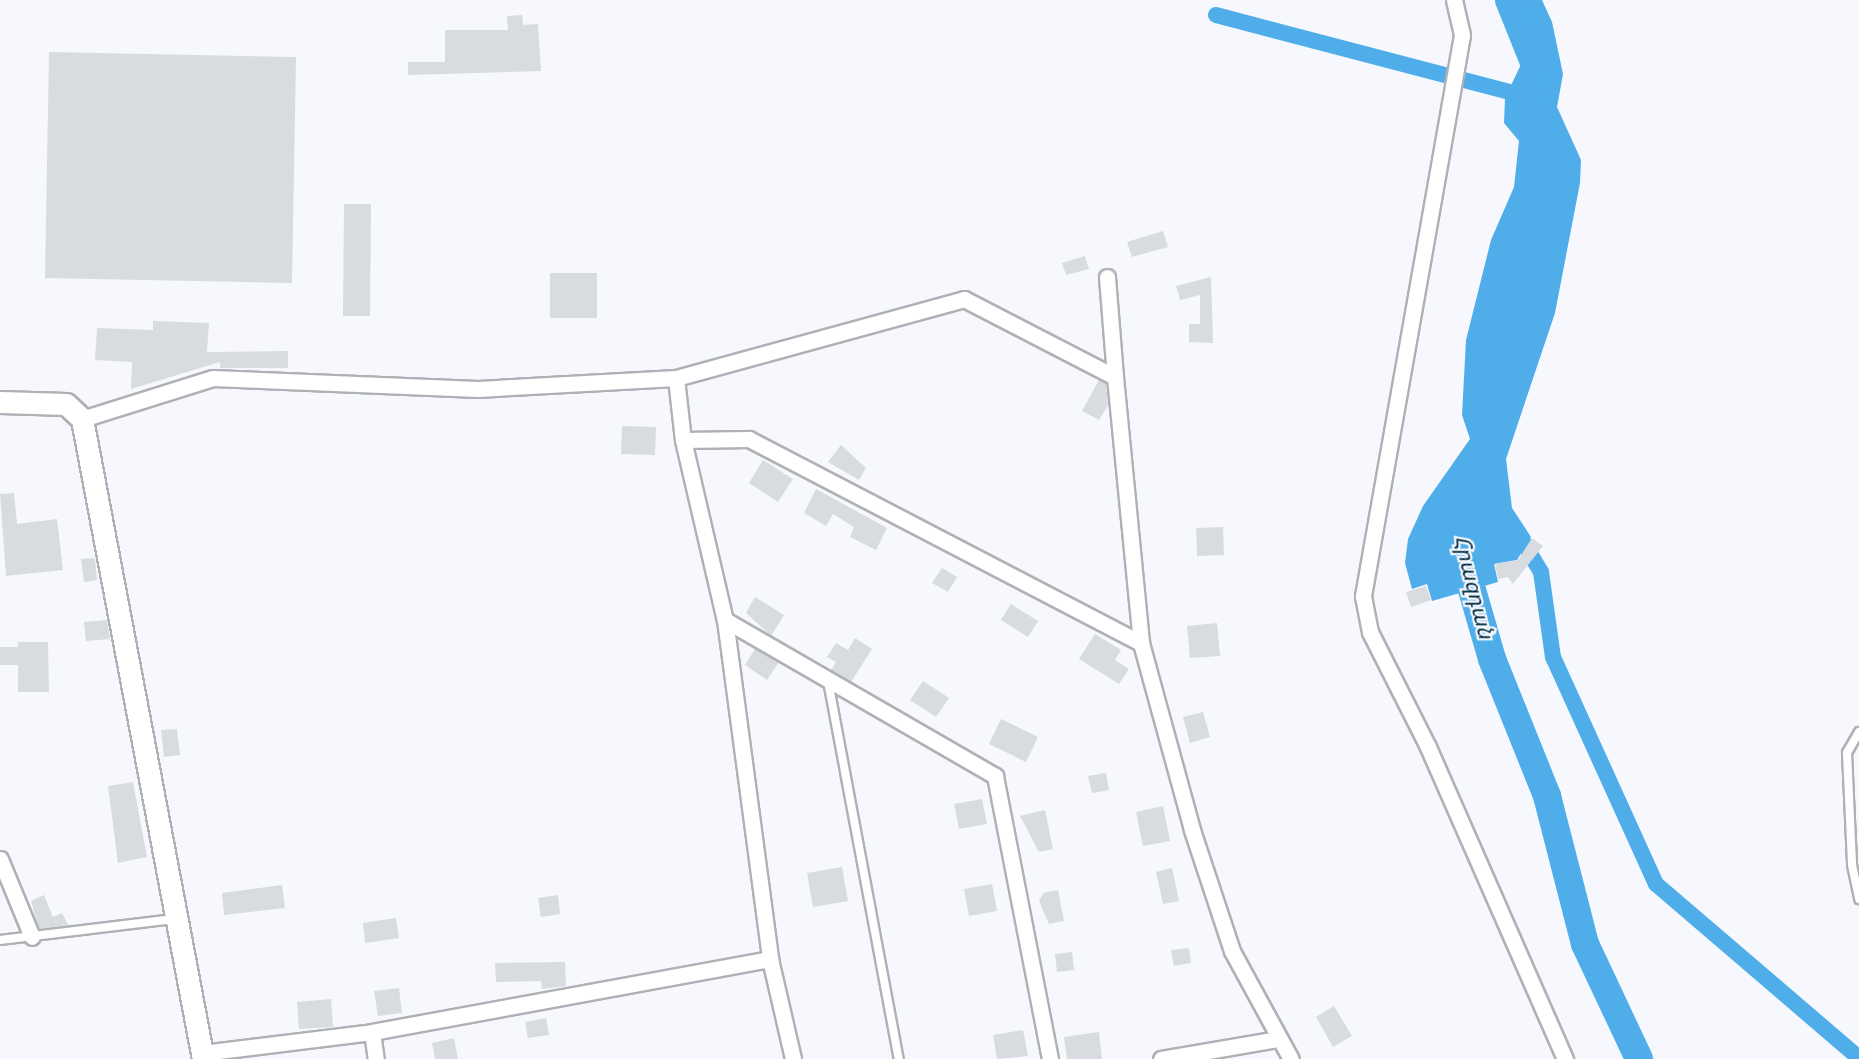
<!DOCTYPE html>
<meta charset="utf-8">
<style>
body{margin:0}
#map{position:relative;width:1859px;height:1059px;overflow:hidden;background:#f6f8fe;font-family:Roboto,"Noto Sans Armenian",sans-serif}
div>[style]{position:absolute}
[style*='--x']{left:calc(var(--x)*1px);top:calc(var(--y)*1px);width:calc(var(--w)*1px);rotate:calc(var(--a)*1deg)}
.water>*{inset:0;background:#4faee9}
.canal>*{height:16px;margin:-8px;padding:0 8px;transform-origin:8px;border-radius:8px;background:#4faee9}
.river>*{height:28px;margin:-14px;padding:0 14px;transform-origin:14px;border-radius:14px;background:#4faee9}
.building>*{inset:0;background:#d8dbe0}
.roads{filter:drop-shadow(2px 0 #afb1b6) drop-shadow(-2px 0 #afb1b6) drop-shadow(0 2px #afb1b6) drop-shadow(0 -2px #afb1b6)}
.lane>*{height:8px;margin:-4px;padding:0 4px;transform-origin:4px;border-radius:4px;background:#fff}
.street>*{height:15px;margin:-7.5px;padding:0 7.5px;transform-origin:7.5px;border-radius:7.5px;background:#fff}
.secondary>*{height:21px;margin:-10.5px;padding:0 10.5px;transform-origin:10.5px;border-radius:10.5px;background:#fff}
span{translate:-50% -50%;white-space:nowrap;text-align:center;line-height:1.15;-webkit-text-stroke:4.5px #f6f8fe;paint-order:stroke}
.water-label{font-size:22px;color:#042f46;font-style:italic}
</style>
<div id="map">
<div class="water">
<i style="clip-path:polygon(1503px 0,1542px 0,1552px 22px,1563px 74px,1557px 107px,1581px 160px,1580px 183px,1555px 313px,1506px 459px,1512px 508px,1531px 537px,1517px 560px,1494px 564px,1498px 582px,1432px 601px,1427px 584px,1412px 589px,1405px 563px,1408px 539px,1423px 506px,1470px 439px,1462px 415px,1466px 340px,1491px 240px,1514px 187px,1519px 141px,1504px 123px,1505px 98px,1525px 56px,1522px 20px)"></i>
</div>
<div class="canal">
<i style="--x:1216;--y:15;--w:324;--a:14.7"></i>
<i style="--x:1514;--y:527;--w:52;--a:59"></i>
<i style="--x:1541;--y:572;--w:86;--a:82"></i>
<i style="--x:1553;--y:657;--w:249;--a:65.6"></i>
<i style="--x:1656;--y:884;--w:267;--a:40.6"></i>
</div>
<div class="river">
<i style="--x:1509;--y:0;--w:75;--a:68.2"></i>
<i style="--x:1461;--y:552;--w:111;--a:73.8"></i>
<i style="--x:1492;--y:659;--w:148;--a:68.1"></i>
<i style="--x:1547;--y:796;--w:153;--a:75.6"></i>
<i style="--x:1585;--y:944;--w:127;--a:64.8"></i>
</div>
<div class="building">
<i style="clip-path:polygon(522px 15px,523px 25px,538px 24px,541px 71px,408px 75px,408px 62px,445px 62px,445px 30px,508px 30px,507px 16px)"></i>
<i style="clip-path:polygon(49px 52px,296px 57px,292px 283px,45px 278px)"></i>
<i style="clip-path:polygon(344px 204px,371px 204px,370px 316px,343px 316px)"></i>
<i style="clip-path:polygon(1163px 231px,1168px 247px,1132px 257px,1127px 242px)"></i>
<i style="clip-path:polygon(1085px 256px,1089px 269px,1066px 275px,1062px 263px)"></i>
<i style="clip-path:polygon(550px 273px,597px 273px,597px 318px,550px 318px)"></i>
<i style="clip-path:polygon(1211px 277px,1213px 343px,1189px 342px,1189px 324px,1200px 324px,1200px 295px,1180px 300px,1176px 286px)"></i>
<i style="clip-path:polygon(153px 321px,209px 323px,207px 352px,288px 351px,288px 368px,220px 368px,220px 362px,131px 389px,132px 362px,95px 360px,97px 328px,153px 330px)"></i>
<i style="clip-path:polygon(1099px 380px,1106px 384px,1108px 405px,1099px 420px,1082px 411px)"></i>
<i style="clip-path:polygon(622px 426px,656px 427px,655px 455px,621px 454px)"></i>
<i style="clip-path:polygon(841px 445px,866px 468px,859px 480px,828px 462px)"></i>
<i style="clip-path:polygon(763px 460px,793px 479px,778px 502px,749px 483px)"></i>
<i style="clip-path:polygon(816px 489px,887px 528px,876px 550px,850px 537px,854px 527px,833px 514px,826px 526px,804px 513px)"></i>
<i style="clip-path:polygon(14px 493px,17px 524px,57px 519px,63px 570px,6px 576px,0 494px)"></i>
<i style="clip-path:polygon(1223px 527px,1224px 555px,1197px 556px,1196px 528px)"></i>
<i style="clip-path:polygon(1532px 538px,1543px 546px,1513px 584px,1508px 577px,1498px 579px,1495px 564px,1518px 560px)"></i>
<i style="clip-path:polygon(95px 558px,97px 580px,84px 582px,81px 559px)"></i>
<i style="clip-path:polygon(942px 568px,957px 577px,948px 592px,932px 583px)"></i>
<i style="clip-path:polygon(1426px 586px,1431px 600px,1411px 607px,1406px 592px)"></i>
<i style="clip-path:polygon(755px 597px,784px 615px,771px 636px,746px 613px)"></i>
<i style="clip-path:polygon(1011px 604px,1038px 621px,1028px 637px,1001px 620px)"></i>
<i style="clip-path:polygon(107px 620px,110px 639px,86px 641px,84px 622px)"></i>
<i style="clip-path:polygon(1217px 623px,1220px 656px,1190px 658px,1187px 626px)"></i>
<i style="clip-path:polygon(1095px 634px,1121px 650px,1115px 660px,1129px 669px,1119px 684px,1079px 659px)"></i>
<i style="clip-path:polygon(855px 638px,872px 649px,851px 682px,831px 670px,836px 662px,827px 657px,836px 643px,848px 650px)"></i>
<i style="clip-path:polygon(18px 642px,48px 642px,49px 692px,18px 692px,18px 665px,0 665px,0 647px,18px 647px)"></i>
<i style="clip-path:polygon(755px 649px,779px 662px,767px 680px,745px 665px)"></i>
<i style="clip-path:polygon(923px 681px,949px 698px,936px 717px,910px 700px)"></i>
<i style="clip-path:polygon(1203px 712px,1210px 737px,1190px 743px,1183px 717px)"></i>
<i style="clip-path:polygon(1001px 719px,1038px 737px,1026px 762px,989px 744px)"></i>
<i style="clip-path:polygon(177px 729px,180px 755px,164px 757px,161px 730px)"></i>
<i style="clip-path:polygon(1106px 773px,1109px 790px,1092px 793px,1088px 776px)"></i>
<i style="clip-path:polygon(133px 782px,147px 857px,118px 863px,108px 786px)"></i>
<i style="clip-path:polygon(982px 799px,987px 824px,959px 829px,954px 804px)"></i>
<i style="clip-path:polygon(1163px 806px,1170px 841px,1143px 846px,1136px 812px)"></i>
<i style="clip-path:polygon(1045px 810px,1053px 849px,1039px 852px,1020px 816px)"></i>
<i style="clip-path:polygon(842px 867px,848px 901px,813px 907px,807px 873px)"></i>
<i style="clip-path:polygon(1172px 868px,1179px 901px,1163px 904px,1156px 872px)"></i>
<i style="clip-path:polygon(992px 884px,997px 911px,969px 916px,964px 889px)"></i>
<i style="clip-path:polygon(282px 885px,285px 908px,224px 915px,222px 893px)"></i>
<i style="clip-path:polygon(1058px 890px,1064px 921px,1049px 924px,1039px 901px,1043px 893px)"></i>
<i style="clip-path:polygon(44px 895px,53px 917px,62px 913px,68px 925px,39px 929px,31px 901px)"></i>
<i style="clip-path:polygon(558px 895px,560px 914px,541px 917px,538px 898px)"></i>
<i style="clip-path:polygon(396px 918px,399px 938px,365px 943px,363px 923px)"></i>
<i style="clip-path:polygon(1189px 948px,1191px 963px,1174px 966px,1171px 950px)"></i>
<i style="clip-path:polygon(1072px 952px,1074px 970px,1057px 972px,1055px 954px)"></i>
<i style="clip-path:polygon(565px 962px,566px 986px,542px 989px,541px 981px,496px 982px,495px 963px)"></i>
<i style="clip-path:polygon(399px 988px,402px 1013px,378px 1016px,374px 991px)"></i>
<i style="clip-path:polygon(331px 999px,333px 1027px,299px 1029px,297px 1002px)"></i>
<i style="clip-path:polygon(1334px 1006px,1352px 1036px,1333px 1047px,1316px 1017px)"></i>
<i style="clip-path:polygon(546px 1018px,549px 1035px,528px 1038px,525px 1022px)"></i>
<i style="clip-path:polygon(1023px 1030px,1028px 1056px,997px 1059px,993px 1035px)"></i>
<i style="clip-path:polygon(1099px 1032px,1102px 1059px,1067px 1059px,1064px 1037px)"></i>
<i style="clip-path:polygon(454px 1038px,458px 1059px,435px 1059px,432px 1043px)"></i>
</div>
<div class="roads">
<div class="lane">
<i style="--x:828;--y:681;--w:385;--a:79.4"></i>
<i style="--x:1859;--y:732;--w:24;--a:120"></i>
<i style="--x:1847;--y:753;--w:112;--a:87.4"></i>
<i style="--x:1852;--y:865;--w:35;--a:78"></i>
<i style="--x:0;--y:940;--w:175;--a:-6.9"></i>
</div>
<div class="street">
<i style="--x:1454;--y:0;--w:36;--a:77"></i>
<i style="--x:1462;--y:35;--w:570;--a:100.01"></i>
<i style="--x:1363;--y:596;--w:37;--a:79"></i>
<i style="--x:1370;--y:632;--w:129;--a:63.2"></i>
<i style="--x:1428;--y:747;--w:341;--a:66.3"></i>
<i style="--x:1107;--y:277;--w:100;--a:85.4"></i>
<i style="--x:676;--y:378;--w:299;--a:-15.3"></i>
<i style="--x:964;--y:299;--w:170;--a:27.3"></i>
<i style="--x:1115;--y:377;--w:267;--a:84.4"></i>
<i style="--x:82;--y:419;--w:137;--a:-17.4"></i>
<i style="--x:213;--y:378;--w:265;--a:2.4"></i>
<i style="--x:478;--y:389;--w:198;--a:-3.2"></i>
<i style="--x:676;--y:378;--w:62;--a:83.6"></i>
<i style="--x:683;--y:440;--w:185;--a:76.9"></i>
<i style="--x:725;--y:620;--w:342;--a:82.4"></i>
<i style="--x:770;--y:959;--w:103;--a:77"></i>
<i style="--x:683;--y:440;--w:66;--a:-0.9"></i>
<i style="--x:749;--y:439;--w:442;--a:27.5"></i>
<i style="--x:1141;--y:643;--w:194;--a:74.7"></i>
<i style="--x:1192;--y:830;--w:127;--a:71.7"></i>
<i style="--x:1232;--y:951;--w:123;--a:61.4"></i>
<i style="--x:725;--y:620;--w:312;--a:30"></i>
<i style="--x:995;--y:776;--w:288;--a:79"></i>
<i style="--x:0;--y:859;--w:84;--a:67.7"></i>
<i style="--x:372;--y:1032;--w:405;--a:-10.4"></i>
<i style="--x:202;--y:1053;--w:171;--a:-7"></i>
<i style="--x:372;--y:1032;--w:27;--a:82"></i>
<i style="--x:1161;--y:1059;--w:119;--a:-9.7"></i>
</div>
<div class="secondary">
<i style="--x:0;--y:402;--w:66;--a:1.7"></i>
<i style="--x:66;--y:404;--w:22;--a:43"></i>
<i style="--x:82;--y:419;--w:651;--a:79.29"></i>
</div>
</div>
<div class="water-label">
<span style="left:1474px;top:587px;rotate:76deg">Հրազդան</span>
</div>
</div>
